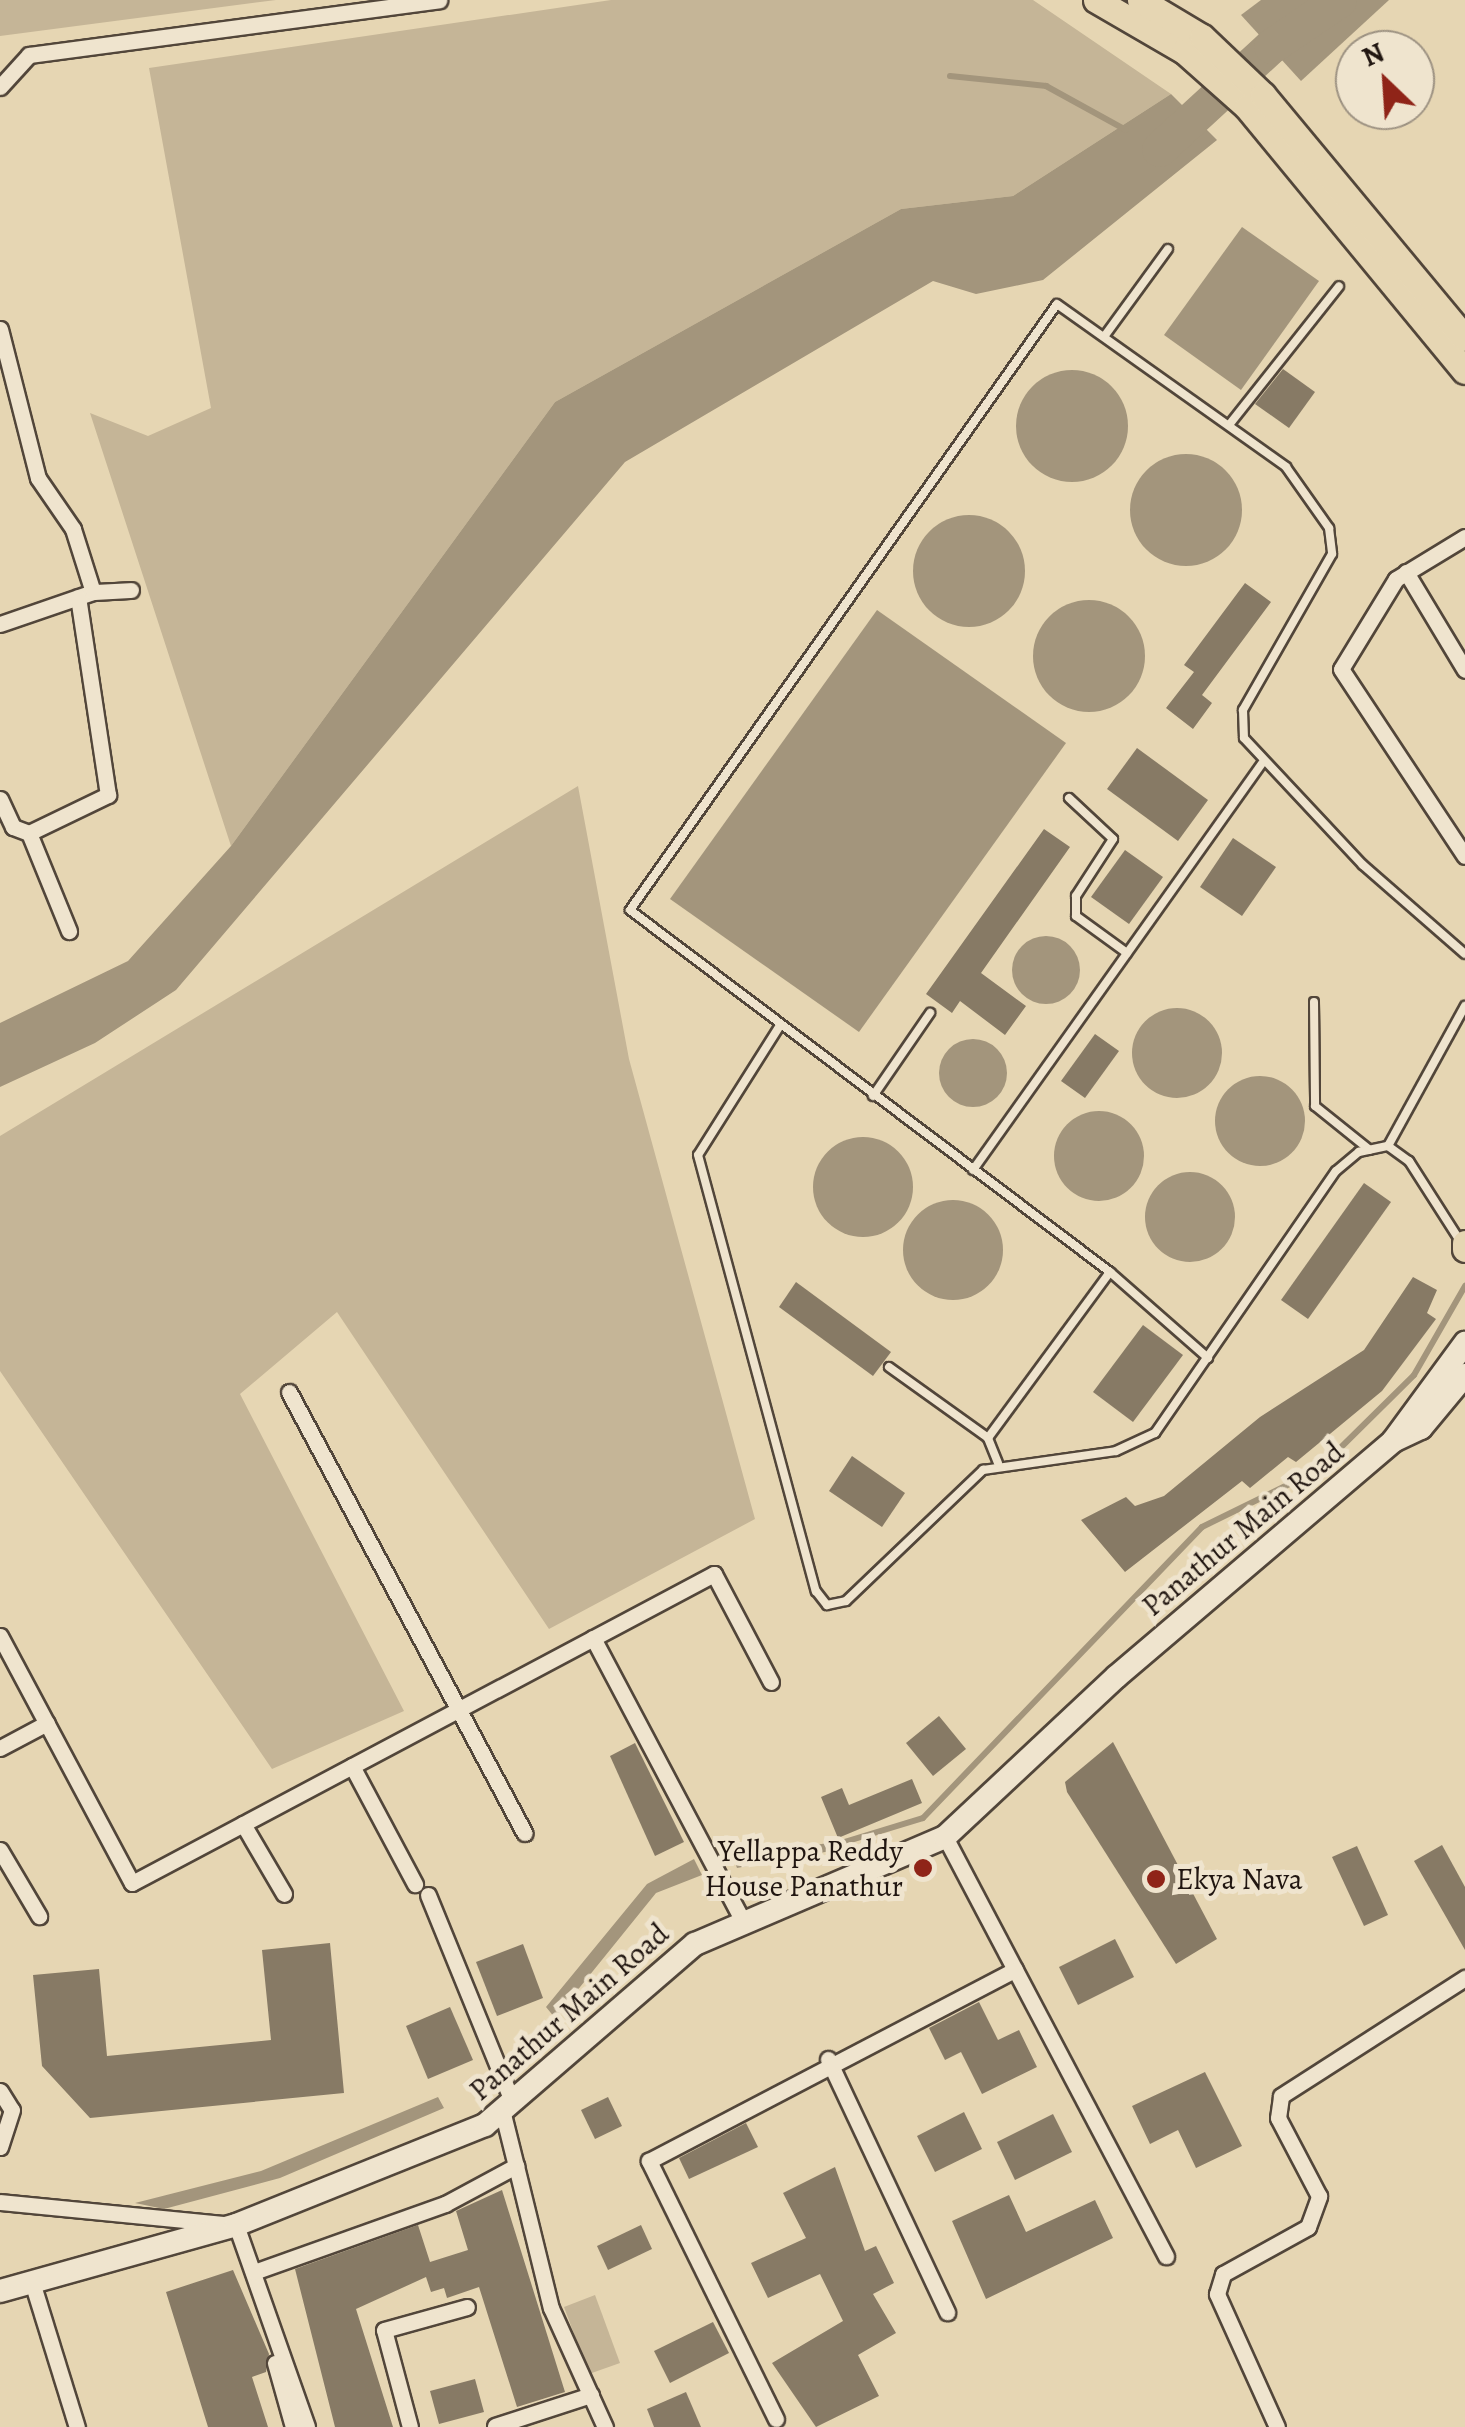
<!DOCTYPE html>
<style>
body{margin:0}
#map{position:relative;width:1465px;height:2427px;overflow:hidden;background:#e6d6b3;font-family:Alegreya,serif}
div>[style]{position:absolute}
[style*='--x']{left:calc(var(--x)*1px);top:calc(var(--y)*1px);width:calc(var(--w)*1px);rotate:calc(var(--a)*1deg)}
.green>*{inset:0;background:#c5b597}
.water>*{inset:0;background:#a3957c}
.round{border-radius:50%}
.stream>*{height:6px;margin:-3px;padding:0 3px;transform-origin:3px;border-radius:3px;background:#a3957c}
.river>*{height:35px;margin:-17.5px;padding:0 17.5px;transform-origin:17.5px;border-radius:17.5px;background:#a3957c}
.building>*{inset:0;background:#877a65}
.roads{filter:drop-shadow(2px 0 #52463a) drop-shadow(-2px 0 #52463a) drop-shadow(0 2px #52463a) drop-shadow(0 -2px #52463a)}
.lane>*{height:8px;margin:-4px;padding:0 4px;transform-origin:4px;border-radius:4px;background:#efe4ce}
.street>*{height:15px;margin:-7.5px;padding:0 7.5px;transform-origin:7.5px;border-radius:7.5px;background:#efe4ce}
.secondary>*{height:22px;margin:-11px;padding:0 11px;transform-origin:11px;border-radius:11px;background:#efe4ce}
.primary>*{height:25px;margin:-12.5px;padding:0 12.5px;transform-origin:12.5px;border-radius:12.5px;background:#e6d6b3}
.dots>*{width:28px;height:28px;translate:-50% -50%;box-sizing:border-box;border:5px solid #efe4ce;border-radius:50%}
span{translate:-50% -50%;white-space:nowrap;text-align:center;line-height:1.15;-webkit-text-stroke:10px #efe4ce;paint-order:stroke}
.street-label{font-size:30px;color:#211611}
.poi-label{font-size:30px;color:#211611}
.right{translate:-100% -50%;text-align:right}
.left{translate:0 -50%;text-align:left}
.north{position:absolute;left:1335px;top:30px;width:100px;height:100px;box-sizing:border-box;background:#efe4ce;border:2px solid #9d9282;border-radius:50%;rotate:335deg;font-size:28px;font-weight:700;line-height:40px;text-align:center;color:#211611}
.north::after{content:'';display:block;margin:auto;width:35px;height:45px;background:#8f2418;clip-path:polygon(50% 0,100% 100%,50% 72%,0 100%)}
</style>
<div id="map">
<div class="green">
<i style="clip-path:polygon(0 0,276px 0,0 36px)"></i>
<i style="clip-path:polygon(611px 0,1033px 0,1171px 94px,1013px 196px,901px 209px,555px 402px,231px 846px,90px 413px,148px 436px,211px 408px,149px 68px)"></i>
<i style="clip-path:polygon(578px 786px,629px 1059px,755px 1519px,549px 1629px,337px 1312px,240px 1394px,404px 1711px,272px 1769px,0 1371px,0 1136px)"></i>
<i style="clip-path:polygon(595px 2295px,620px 2363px,589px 2374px,564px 2307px)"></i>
</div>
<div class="water">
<i style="clip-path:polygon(1261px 0,1389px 0,1301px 81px,1241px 15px)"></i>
<i style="clip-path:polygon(1171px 94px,1217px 140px,1043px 280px,976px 294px,933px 281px,625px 462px,176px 990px,95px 1043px,0 1087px,0 1023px,128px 961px,231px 846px,555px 402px,901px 209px,1013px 196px)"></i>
<i style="clip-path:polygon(1242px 227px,1319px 281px,1241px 390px,1164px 335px)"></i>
<i class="round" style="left:1016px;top:370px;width:112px;height:112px"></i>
<i class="round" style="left:1130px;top:454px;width:112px;height:112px"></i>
<i class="round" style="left:913px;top:515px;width:112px;height:112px"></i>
<i class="round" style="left:1033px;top:600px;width:112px;height:112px"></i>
<i style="clip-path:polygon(877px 610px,1066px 743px,859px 1032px,670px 899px)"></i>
<i class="round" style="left:1012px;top:936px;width:68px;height:68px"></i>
<i class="round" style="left:1132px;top:1008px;width:90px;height:90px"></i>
<i class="round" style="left:939px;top:1039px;width:68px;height:68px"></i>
<i class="round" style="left:1215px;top:1076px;width:90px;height:90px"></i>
<i class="round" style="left:1054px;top:1111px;width:90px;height:90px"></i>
<i class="round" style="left:813px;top:1137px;width:100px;height:100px"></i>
<i class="round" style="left:1145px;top:1172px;width:90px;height:90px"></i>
<i class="round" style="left:903px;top:1200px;width:100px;height:100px"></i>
<i style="clip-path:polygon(835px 1842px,836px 1850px,737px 1868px,733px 1857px)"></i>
<i style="clip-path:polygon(694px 1859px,702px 1875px,656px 1893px,555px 2018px,546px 2007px,647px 1884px)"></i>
<i style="clip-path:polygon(438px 2097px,444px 2108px,280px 2178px,164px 2209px,135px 2203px,261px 2171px)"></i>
</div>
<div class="stream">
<i style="--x:950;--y:76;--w:97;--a:5.9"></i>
<i style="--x:1046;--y:86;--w:91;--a:28.8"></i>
<i style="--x:828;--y:1847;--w:99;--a:-17"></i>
<i style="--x:923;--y:1818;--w:403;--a:-46.2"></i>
<i style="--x:1202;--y:1527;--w:129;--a:-26.2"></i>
<i style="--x:1318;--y:1470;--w:135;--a:-44.7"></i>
<i style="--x:1414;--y:1375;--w:103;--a:-60.2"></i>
</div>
<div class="river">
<i style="--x:1159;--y:149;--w:152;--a:-42.6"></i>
<i style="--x:1271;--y:46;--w:82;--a:-34.1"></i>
</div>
<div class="building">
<i style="clip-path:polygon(1283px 369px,1315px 392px,1289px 428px,1255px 404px)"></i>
<i style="clip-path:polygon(1245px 583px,1271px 602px,1202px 695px,1212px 703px,1193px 729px,1166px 708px,1194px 672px,1184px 665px)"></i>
<i style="clip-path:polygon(1137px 748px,1208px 800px,1178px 841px,1107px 789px)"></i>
<i style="clip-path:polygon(1044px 829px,1070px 847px,981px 973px,1026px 1006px,1005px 1035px,960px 1001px,952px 1013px,926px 994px)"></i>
<i style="clip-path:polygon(1233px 838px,1276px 867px,1242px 916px,1200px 887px)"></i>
<i style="clip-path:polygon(1125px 850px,1163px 877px,1129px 924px,1091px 897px)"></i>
<i style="clip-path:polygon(1095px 1034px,1119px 1051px,1085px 1098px,1061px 1081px)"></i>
<i style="clip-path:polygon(1364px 1183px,1391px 1202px,1308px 1319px,1281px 1300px)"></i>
<i style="clip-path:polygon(1413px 1277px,1437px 1290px,1427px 1313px,1436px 1319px,1382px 1391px,1296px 1462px,1288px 1457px,1250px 1488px,1242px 1481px,1125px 1572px,1081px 1520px,1126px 1497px,1135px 1506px,1164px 1496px,1260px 1417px,1364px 1350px)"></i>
<i style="clip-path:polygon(796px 1282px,891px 1352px,873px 1376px,779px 1307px)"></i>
<i style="clip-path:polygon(1143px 1325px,1183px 1355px,1133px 1422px,1093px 1392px)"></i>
<i style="clip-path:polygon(852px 1456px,905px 1493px,882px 1527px,829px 1491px)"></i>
<i style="clip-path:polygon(939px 1716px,966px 1749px,933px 1776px,906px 1743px)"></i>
<i style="clip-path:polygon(1113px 1742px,1217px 1939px,1176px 1964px,1067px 1792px,1065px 1782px)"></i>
<i style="clip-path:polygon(635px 1743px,684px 1842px,655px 1856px,610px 1756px)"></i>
<i style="clip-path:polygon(912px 1779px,922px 1803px,838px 1838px,821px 1797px,842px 1788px,849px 1805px)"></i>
<i style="clip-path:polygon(1442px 1845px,1465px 1887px,1465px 1950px,1414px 1861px)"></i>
<i style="clip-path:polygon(1357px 1846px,1388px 1915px,1364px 1926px,1332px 1857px)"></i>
<i style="clip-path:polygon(1115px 1939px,1134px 1977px,1078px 2005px,1059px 1967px)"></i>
<i style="clip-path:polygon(330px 1943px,344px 2093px,90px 2118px,42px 2066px,33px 1975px,99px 1969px,107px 2056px,271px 2040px,262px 1950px)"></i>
<i style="clip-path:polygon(523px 1944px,543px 1998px,497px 2016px,476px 1962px)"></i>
<i style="clip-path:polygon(979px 2002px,998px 2040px,1019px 2030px,1037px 2067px,982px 2094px,961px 2052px,945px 2060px,929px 2028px)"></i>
<i style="clip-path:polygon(450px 2007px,473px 2060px,428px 2079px,406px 2026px)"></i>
<i style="clip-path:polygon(1205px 2072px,1242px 2146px,1196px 2168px,1178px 2130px,1150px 2144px,1132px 2106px)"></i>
<i style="clip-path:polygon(608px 2097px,622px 2126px,595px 2139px,581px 2110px)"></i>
<i style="clip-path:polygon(964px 2112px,982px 2149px,935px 2172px,917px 2136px)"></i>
<i style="clip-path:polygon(1053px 2114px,1072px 2152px,1015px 2180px,997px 2142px)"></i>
<i style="clip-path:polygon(746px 2123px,758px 2147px,689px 2179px,679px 2158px)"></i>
<i style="clip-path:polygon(835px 2167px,865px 2251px,876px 2246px,894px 2283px,873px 2294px,896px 2333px,858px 2355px,879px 2396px,816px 2427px,772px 2363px,843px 2321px,820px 2274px,768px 2298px,751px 2263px,806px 2238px,783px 2193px)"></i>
<i style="clip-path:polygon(502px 2190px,565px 2392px,517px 2407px,479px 2287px,447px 2298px,444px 2288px,431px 2292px,426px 2277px,356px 2309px,393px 2427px,335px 2427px,295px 2269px,418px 2225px,430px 2262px,468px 2250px,456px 2211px)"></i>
<i style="clip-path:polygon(1009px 2195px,1026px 2232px,1095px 2200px,1113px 2238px,986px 2299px,952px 2221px)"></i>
<i style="clip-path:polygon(641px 2225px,652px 2249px,608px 2270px,597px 2246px)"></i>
<i style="clip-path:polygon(233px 2270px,269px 2354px,266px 2372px,252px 2377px,268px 2427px,208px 2427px,166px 2292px)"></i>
<i style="clip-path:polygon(713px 2322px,729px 2353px,670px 2383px,654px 2351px)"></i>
<i style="clip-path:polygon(475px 2379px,484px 2412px,439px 2424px,430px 2391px)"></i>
<i style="clip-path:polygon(686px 2392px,701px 2427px,654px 2427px,647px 2409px)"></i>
</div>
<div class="roads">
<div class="lane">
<i style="--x:1106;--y:334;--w:105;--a:-53.9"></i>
<i style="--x:1229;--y:425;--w:177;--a:-51.6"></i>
<i style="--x:1069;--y:798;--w:60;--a:43"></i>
<i style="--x:1113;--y:839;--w:68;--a:123"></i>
<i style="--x:1076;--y:896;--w:20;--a:90"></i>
<i style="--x:1076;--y:916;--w:63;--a:36"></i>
<i style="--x:1314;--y:1002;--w:104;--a:89.4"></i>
<i style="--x:1315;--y:1106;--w:70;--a:38.7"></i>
<i style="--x:779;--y:1027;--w:151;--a:122.3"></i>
<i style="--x:698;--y:1155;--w:452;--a:74.9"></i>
<i style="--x:816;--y:1591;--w:18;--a:52"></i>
<i style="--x:827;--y:1605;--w:19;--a:-12"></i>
<i style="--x:846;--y:1601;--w:190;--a:-43.7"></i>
<i style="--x:983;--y:1470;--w:134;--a:-8.1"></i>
<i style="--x:1116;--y:1451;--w:43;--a:-24.8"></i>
<i style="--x:1155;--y:1433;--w:318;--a:-55.4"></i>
<i style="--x:1336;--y:1171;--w:30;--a:-40"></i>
<i style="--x:1359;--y:1152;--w:30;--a:-12"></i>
<i style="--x:1388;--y:1146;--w:26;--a:36"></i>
<i style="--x:1409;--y:1161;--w:98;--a:57.4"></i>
<i style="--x:873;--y:1096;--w:101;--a:-55.5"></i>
<i style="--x:1388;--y:1146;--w:160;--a:-61.2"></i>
<i style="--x:973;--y:1170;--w:499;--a:-54.6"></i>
<i style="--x:1208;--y:1358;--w:130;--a:-138.7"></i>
<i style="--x:1110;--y:1272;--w:601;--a:-142.98"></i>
<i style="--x:630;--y:910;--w:741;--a:-54.83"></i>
<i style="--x:1057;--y:304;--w:281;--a:35.4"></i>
<i style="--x:1286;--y:467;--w:75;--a:54.8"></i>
<i style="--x:1329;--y:528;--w:26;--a:83"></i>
<i style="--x:1332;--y:554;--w:180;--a:119.7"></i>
<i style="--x:1243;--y:710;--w:28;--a:88"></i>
<i style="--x:1244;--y:738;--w:174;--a:46.9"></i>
<i style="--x:1363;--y:865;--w:135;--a:41.1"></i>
<i style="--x:889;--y:1367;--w:122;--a:35.6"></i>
<i style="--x:998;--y:1463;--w:27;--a:-112"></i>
<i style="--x:988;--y:1438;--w:206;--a:-53.7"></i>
</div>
<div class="street">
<i style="--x:0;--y:87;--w:43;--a:-47.8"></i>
<i style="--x:29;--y:55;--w:414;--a:-7.6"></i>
<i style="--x:0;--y:329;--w:154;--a:75.7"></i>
<i style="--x:38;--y:478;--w:62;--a:55.5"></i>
<i style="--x:73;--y:529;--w:66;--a:72.4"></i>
<i style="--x:1465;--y:537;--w:81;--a:148.7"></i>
<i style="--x:1396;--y:579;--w:105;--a:121.4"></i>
<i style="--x:1341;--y:669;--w:224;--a:56.5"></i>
<i style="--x:1406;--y:572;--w:114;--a:59"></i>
<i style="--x:0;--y:624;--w:98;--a:-19"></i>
<i style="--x:93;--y:592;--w:38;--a:-3"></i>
<i style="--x:0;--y:799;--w:31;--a:65"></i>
<i style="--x:13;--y:827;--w:17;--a:21"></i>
<i style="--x:29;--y:833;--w:88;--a:-25.7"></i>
<i style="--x:108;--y:795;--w:200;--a:-98.6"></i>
<i style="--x:29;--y:833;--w:106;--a:67.8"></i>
<i style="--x:289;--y:1392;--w:500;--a:61.9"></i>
<i style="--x:0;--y:1636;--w:280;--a:61.9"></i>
<i style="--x:132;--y:1883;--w:659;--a:-27.97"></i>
<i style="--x:714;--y:1574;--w:122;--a:62.2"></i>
<i style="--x:593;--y:1638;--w:318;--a:62.1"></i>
<i style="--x:0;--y:1748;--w:53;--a:-28"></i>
<i style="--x:352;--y:1766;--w:134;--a:61.9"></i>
<i style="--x:243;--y:1824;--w:81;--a:59.6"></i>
<i style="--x:945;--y:1837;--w:474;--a:62.2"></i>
<i style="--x:0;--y:1850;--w:77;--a:59.4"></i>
<i style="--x:428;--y:1895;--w:222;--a:67.8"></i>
<i style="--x:828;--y:2059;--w:280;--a:64.8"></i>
<i style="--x:0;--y:2091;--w:22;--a:58"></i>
<i style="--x:12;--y:2110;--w:39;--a:108"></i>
<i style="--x:502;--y:2110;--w:58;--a:76"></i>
<i style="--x:0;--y:2202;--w:237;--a:5.6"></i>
<i style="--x:236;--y:2225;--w:214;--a:70.6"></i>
<i style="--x:254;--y:2272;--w:203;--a:-19.6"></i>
<i style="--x:445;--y:2204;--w:81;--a:-28.2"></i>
<i style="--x:516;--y:2166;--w:146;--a:76.2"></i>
<i style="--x:551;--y:2308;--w:131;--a:65.6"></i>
<i style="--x:32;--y:2282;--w:152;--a:72.8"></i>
<i style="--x:275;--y:2363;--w:66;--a:74.3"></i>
<i style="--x:776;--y:2419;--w:288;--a:-116.2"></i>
<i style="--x:649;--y:2161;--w:413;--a:-27.6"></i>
<i style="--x:495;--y:2426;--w:101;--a:-17.9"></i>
<i style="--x:410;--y:2427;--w:100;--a:-105"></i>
<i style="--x:384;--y:2330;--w:86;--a:-15.5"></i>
<i style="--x:1277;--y:2427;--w:146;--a:-114.3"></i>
<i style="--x:1217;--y:2294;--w:21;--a:-73"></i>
<i style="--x:1223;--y:2274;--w:97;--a:-28.9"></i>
<i style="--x:1308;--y:2227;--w:33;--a:-70"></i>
<i style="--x:1319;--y:2196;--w:88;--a:-117.7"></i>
<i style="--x:1278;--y:2118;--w:22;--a:-82"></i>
<i style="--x:1281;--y:2096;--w:219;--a:-32.7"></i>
</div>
<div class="secondary">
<i style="--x:1393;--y:1441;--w:122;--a:-53.7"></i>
<i style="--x:0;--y:2291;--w:245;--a:-15.6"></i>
<i style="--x:236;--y:2225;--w:268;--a:-21.9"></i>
<i style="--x:485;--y:2125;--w:277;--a:-40.8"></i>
<i style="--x:695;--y:1944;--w:272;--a:-23.2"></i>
<i style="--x:945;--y:1837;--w:234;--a:-43.1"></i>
<i style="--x:1116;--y:1677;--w:364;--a:-40.4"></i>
<i style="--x:1393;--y:1441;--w:31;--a:-25"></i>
<i style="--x:1421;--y:1428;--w:69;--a:-50.3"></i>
</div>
<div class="primary">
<i style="--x:1096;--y:0;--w:102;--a:30.1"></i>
<i style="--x:1184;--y:51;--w:84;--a:41.6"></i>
<i style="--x:1247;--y:107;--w:342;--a:50.5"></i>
<i style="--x:1140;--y:0;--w:72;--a:30.8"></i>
<i style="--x:1202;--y:37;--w:84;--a:43.6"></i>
<i style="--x:1263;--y:95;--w:316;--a:50.3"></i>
<i style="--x:1465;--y:1243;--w:6;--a:90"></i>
</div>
</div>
<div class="dots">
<i style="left:923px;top:1868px;background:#8f2418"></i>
<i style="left:1156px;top:1879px;background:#8f2418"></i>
</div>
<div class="street-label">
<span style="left:1243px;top:1529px;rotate:-40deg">Panathur Main Road</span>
<span style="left:569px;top:2012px;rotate:-41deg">Panathur Main Road</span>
</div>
<div class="poi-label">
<span class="right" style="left:903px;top:1868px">Yellappa Reddy<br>House Panathur</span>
<span class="left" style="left:1176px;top:1879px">Ekya Nava</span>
</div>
<div class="north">N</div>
</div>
